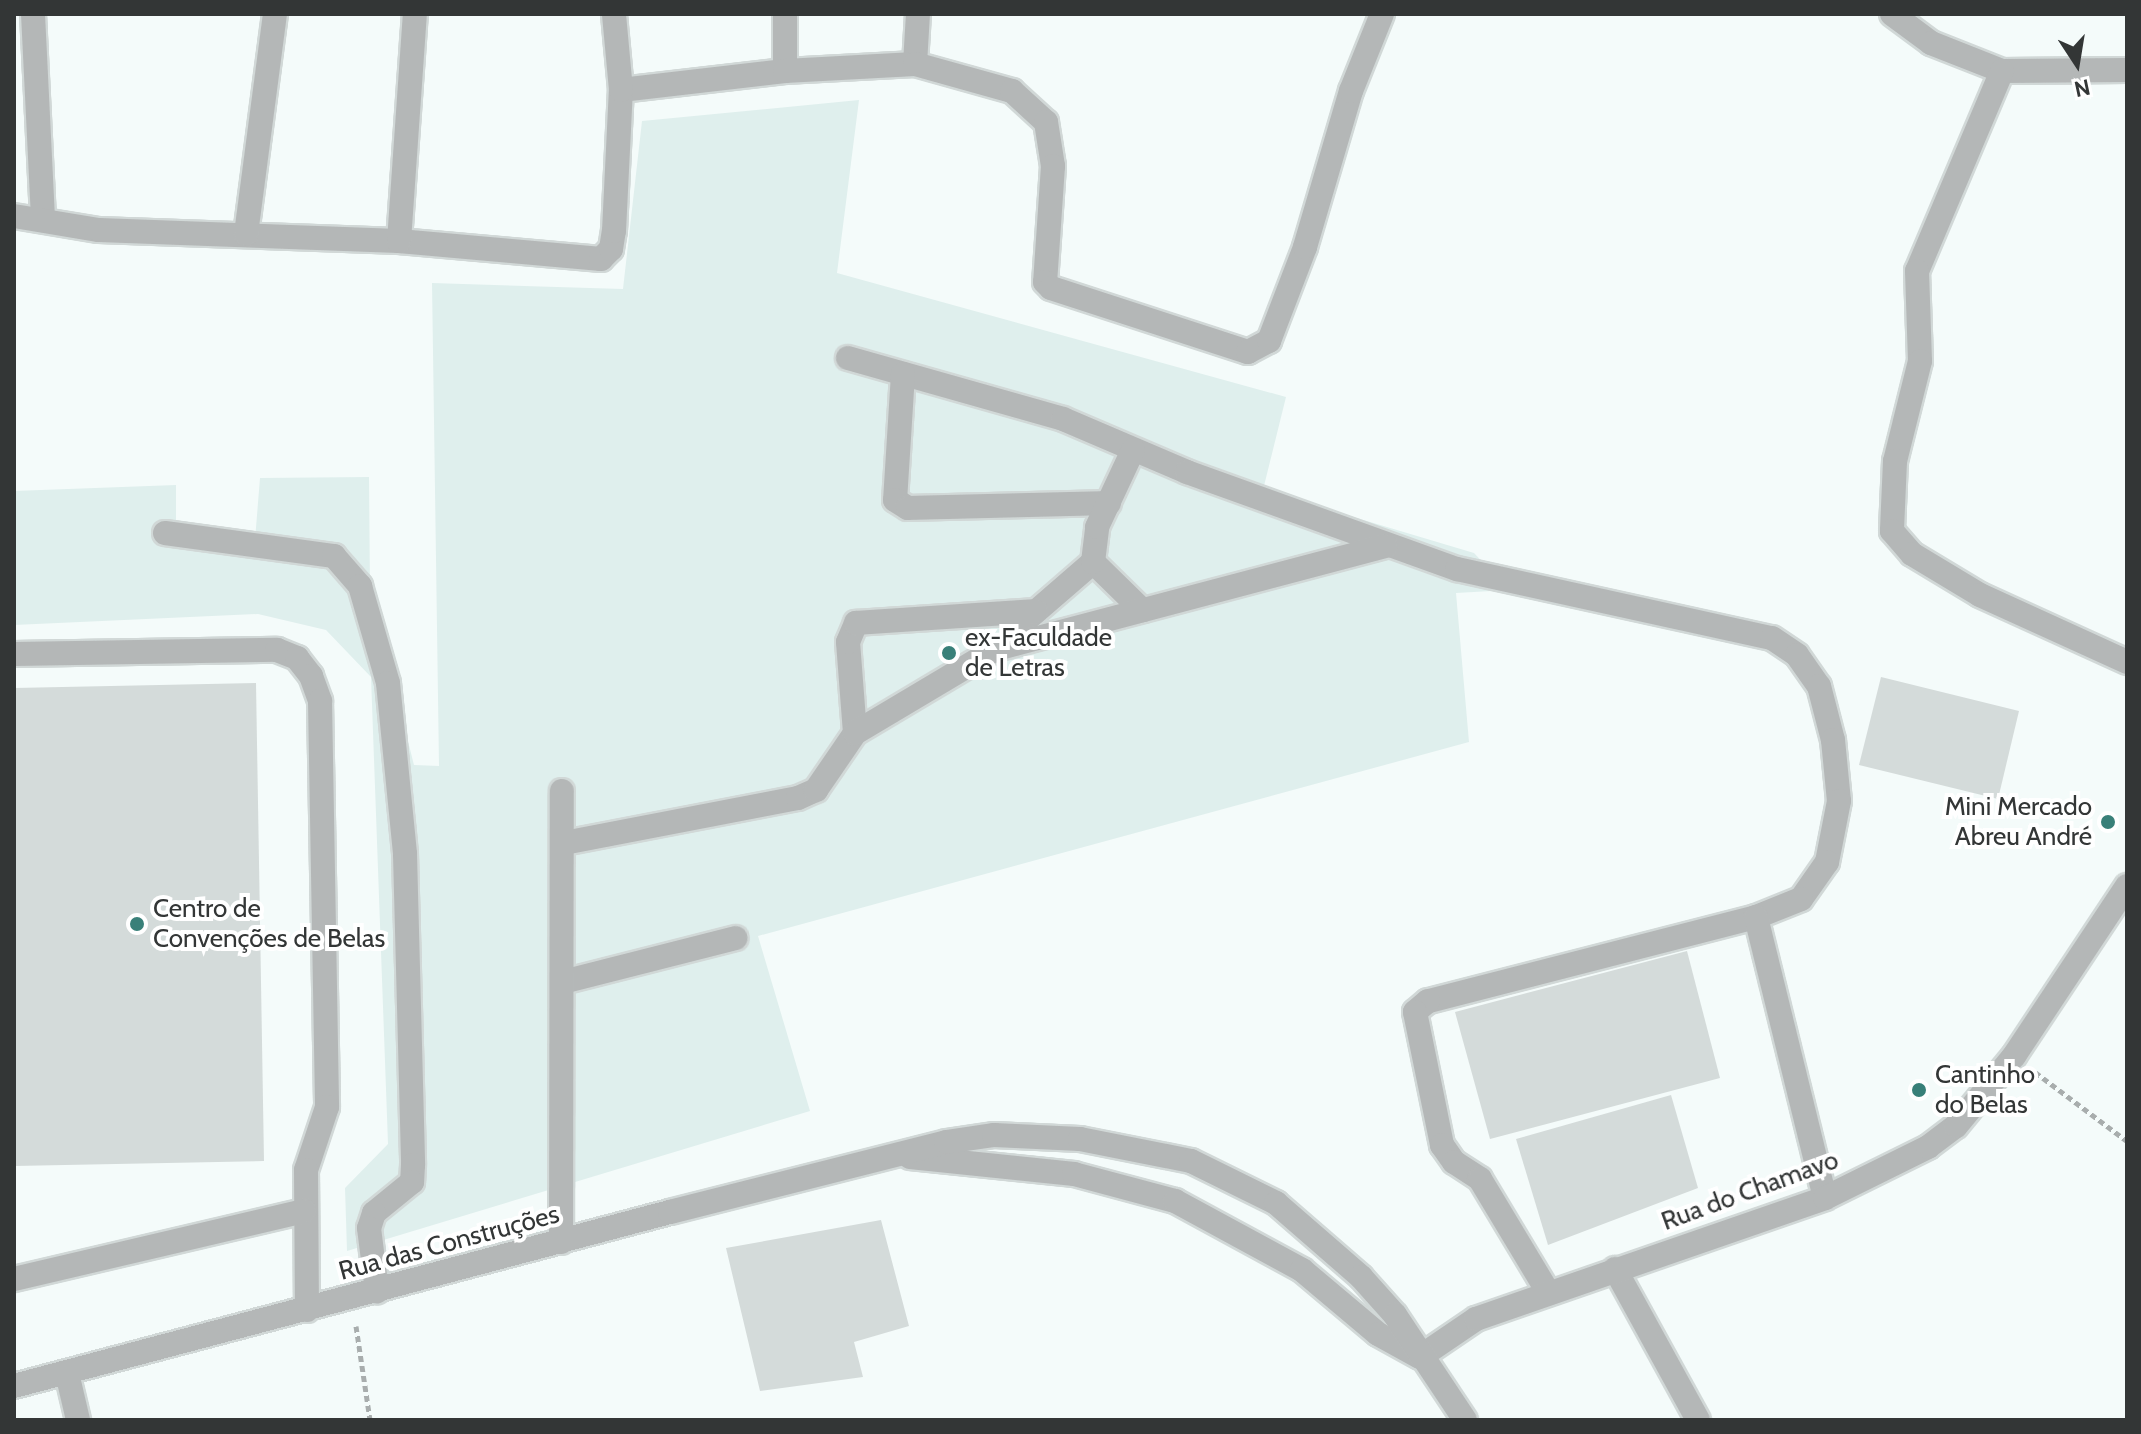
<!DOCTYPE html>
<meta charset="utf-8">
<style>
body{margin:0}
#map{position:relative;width:2141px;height:1434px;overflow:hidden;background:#f4fbfa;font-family:Cabin,sans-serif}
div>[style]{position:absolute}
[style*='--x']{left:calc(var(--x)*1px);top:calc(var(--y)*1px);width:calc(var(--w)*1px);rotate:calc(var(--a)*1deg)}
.built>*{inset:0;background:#dfefed}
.building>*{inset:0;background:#d4dbda}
.path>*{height:5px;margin-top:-2.5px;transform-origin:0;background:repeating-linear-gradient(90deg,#a8adad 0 6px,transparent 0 10px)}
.roads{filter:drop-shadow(2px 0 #d1d8d7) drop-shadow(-2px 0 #d1d8d7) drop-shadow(0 2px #d1d8d7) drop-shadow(0 -2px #d1d8d7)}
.minor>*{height:24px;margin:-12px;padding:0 12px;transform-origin:12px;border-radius:12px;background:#b4b7b7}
.dots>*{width:22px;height:22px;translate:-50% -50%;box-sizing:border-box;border:4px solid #fff;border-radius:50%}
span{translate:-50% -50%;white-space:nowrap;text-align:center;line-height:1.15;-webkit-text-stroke:8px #fff;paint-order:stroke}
.poi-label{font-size:26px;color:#333636}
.left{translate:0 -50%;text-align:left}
.right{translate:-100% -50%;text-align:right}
.street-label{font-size:26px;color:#333636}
.frame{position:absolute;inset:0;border:16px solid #333636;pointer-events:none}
.north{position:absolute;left:2037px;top:24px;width:80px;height:80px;-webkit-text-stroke:6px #fff;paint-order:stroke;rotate:168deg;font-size:22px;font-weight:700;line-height:32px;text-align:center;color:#333636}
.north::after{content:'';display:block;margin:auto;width:28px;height:36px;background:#333636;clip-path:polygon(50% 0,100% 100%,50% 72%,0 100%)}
</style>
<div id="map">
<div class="built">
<i style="clip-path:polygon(859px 100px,837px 273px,1286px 397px,1263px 490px,1474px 553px,1509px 590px,1456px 593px,1469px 742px,758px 936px,810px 1111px,347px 1251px,345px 1188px,388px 1144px,371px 677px,326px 630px,258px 614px,14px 625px,14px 491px,176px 485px,176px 528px,255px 540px,260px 478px,369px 477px,370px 591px,414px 765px,439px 766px,432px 283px,623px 289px,642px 121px)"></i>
</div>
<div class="building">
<i style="clip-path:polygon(1881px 677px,2019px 711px,1998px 799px,1859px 765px)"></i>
<i style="clip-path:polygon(256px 683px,264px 1161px,14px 1166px,14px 688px)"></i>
<i style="clip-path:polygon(1687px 951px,1720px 1078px,1490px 1139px,1455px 1012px)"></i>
<i style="clip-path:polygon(1671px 1095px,1698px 1188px,1548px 1245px,1516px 1139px)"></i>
<i style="clip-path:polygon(881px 1220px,909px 1326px,854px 1342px,863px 1377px,760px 1391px,726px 1248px)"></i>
</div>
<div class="path">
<i style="--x:2035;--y:1072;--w:115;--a:36.9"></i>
<i style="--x:356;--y:1326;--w:95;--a:81.5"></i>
</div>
<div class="roads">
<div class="minor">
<i style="--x:33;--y:14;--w:206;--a:87.2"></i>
<i style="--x:785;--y:14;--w:57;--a:90"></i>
<i style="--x:1892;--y:14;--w:49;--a:36.6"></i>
<i style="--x:1931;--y:43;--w:76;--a:21.5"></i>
<i style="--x:2002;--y:71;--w:125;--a:-0.5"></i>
<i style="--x:915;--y:64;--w:50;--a:-86.6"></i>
<i style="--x:2002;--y:71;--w:217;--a:113"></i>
<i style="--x:1917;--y:271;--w:90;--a:88.1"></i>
<i style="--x:1920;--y:361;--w:103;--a:104"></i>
<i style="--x:1895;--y:461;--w:70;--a:92.5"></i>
<i style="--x:1892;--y:531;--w:30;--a:49"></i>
<i style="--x:1912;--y:554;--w:79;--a:31.1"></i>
<i style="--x:1980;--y:595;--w:162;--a:24.5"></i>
<i style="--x:621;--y:90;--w:165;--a:-6.6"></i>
<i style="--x:785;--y:71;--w:130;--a:-3.1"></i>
<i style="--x:915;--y:64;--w:101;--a:15.6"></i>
<i style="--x:1012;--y:91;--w:46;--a:42.4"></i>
<i style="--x:1046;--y:122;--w:45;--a:81"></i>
<i style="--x:1053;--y:166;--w:116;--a:93.9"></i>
<i style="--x:1045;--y:282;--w:8;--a:45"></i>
<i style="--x:1051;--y:288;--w:207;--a:18"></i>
<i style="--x:1248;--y:352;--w:24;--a:-28"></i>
<i style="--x:1269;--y:341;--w:101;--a:-69"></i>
<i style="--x:1305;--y:247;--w:163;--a:-73.6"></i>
<i style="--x:1351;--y:91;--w:83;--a:-68.1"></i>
<i style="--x:14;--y:216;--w:86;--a:9.4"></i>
<i style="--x:99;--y:230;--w:300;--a:2.1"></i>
<i style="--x:399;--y:241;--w:203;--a:5.1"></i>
<i style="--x:601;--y:259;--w:14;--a:-45"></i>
<i style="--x:611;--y:249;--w:18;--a:-81"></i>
<i style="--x:614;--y:231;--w:141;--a:-87.2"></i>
<i style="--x:621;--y:90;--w:76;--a:-95.3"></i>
<i style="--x:246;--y:234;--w:222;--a:-82.5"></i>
<i style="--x:399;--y:241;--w:228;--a:-86"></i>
<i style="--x:848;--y:358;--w:223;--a:15.8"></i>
<i style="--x:1063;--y:419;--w:135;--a:23.1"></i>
<i style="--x:1187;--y:472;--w:287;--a:19.8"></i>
<i style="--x:1457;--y:569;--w:322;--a:12.4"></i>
<i style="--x:1772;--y:638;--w:30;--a:34"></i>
<i style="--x:1797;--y:655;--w:38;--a:55"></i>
<i style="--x:1819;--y:686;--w:56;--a:75.5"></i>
<i style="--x:1833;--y:740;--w:61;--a:84.4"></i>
<i style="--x:1839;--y:801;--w:62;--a:101.1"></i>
<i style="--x:1827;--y:862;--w:45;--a:125.1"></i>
<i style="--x:1801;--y:899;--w:48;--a:158.2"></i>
<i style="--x:1756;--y:917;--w:339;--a:165.6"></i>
<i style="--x:1428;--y:1001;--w:17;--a:140"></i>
<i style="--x:1415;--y:1012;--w:136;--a:78.5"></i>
<i style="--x:1442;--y:1145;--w:21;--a:55"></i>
<i style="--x:1454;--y:1162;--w:31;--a:33"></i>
<i style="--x:1480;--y:1179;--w:132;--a:59"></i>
<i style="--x:903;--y:374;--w:126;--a:93.6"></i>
<i style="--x:895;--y:500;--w:15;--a:32"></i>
<i style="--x:908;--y:508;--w:201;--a:-1.4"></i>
<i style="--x:165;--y:533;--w:171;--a:7.8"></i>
<i style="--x:334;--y:556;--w:40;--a:49"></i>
<i style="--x:360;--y:586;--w:101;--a:73.9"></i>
<i style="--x:388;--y:683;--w:172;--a:84.3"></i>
<i style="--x:405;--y:854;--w:311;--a:88.5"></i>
<i style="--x:413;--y:1165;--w:17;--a:93"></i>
<i style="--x:412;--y:1182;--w:49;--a:140.8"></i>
<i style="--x:374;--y:1213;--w:16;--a:108"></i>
<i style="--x:369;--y:1228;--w:64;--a:82.8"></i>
<i style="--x:1093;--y:562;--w:69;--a:44.4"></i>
<i style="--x:1025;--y:621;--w:90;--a:-40.9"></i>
<i style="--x:1093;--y:562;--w:35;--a:-83"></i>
<i style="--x:1097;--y:527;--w:85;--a:-64.9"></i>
<i style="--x:14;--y:654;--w:263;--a:-0.9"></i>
<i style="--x:277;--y:650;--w:22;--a:22"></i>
<i style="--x:297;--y:658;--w:23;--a:52"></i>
<i style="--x:311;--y:676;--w:27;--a:70"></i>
<i style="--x:320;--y:701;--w:406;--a:89"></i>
<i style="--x:327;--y:1107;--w:66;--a:108.4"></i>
<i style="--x:306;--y:1170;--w:140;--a:89.6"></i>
<i style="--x:855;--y:733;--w:91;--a:-94.4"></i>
<i style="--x:848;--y:642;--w:21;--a:-67"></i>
<i style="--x:856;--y:623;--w:180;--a:-3.8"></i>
<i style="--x:564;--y:843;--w:238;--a:-10.9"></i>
<i style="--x:798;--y:798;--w:20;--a:-24"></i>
<i style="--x:816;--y:790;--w:69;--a:-55.6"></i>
<i style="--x:855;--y:733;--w:164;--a:-30.8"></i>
<i style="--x:996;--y:649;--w:403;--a:-14.8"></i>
<i style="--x:1756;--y:917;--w:289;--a:76.2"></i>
<i style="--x:563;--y:982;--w:178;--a:-14.3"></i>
<i style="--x:910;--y:1157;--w:165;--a:5.9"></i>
<i style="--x:1074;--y:1174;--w:105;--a:15"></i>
<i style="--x:1175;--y:1201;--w:145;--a:28.5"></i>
<i style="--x:1302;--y:1270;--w:99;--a:40.1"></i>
<i style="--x:1378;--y:1334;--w:46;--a:28.8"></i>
<i style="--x:561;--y:1242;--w:451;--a:-89.9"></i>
<i style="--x:1615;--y:1269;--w:172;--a:61.2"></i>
<i style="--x:14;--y:1279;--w:298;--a:-13.2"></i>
<i style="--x:1420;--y:1357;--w:68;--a:-34.2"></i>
<i style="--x:1476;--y:1319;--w:369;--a:-19.1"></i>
<i style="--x:1825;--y:1198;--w:115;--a:-26.3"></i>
<i style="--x:1928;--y:1147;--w:35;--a:-37"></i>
<i style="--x:1956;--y:1126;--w:91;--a:-50.4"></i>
<i style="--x:2014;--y:1056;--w:204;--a:-56.4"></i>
<i style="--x:67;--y:1373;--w:48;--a:76.8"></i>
<i style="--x:14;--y:1386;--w:679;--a:-14.86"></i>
<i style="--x:670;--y:1212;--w:285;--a:-14.2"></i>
<i style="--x:946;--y:1142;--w:49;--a:-8.3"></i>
<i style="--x:994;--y:1135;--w:86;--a:2.7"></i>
<i style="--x:1080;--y:1139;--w:113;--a:11.2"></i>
<i style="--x:1191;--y:1161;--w:95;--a:26.3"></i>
<i style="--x:1276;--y:1203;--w:113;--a:41"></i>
<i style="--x:1361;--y:1277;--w:51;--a:48.2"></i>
<i style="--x:1395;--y:1315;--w:126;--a:56.3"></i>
</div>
</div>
<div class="dots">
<i style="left:949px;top:653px;background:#398079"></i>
<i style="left:2108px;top:822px;background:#398079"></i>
<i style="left:137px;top:924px;background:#398079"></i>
<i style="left:1919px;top:1090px;background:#398079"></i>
</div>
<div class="poi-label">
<span class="left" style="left:965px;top:653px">ex-Faculdade<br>de Letras</span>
<span class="right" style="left:2092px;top:822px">Mini Mercado<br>Abreu André</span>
<span class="left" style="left:153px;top:924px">Centro de<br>Convenções de Belas</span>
<span class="left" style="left:1935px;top:1090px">Cantinho<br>do Belas</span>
</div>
<div class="street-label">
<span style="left:1750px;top:1191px;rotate:-20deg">Rua do Chamavo</span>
<span style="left:449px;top:1243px;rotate:-15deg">Rua das Construções</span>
</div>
<div class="frame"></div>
<div class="north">N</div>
</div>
